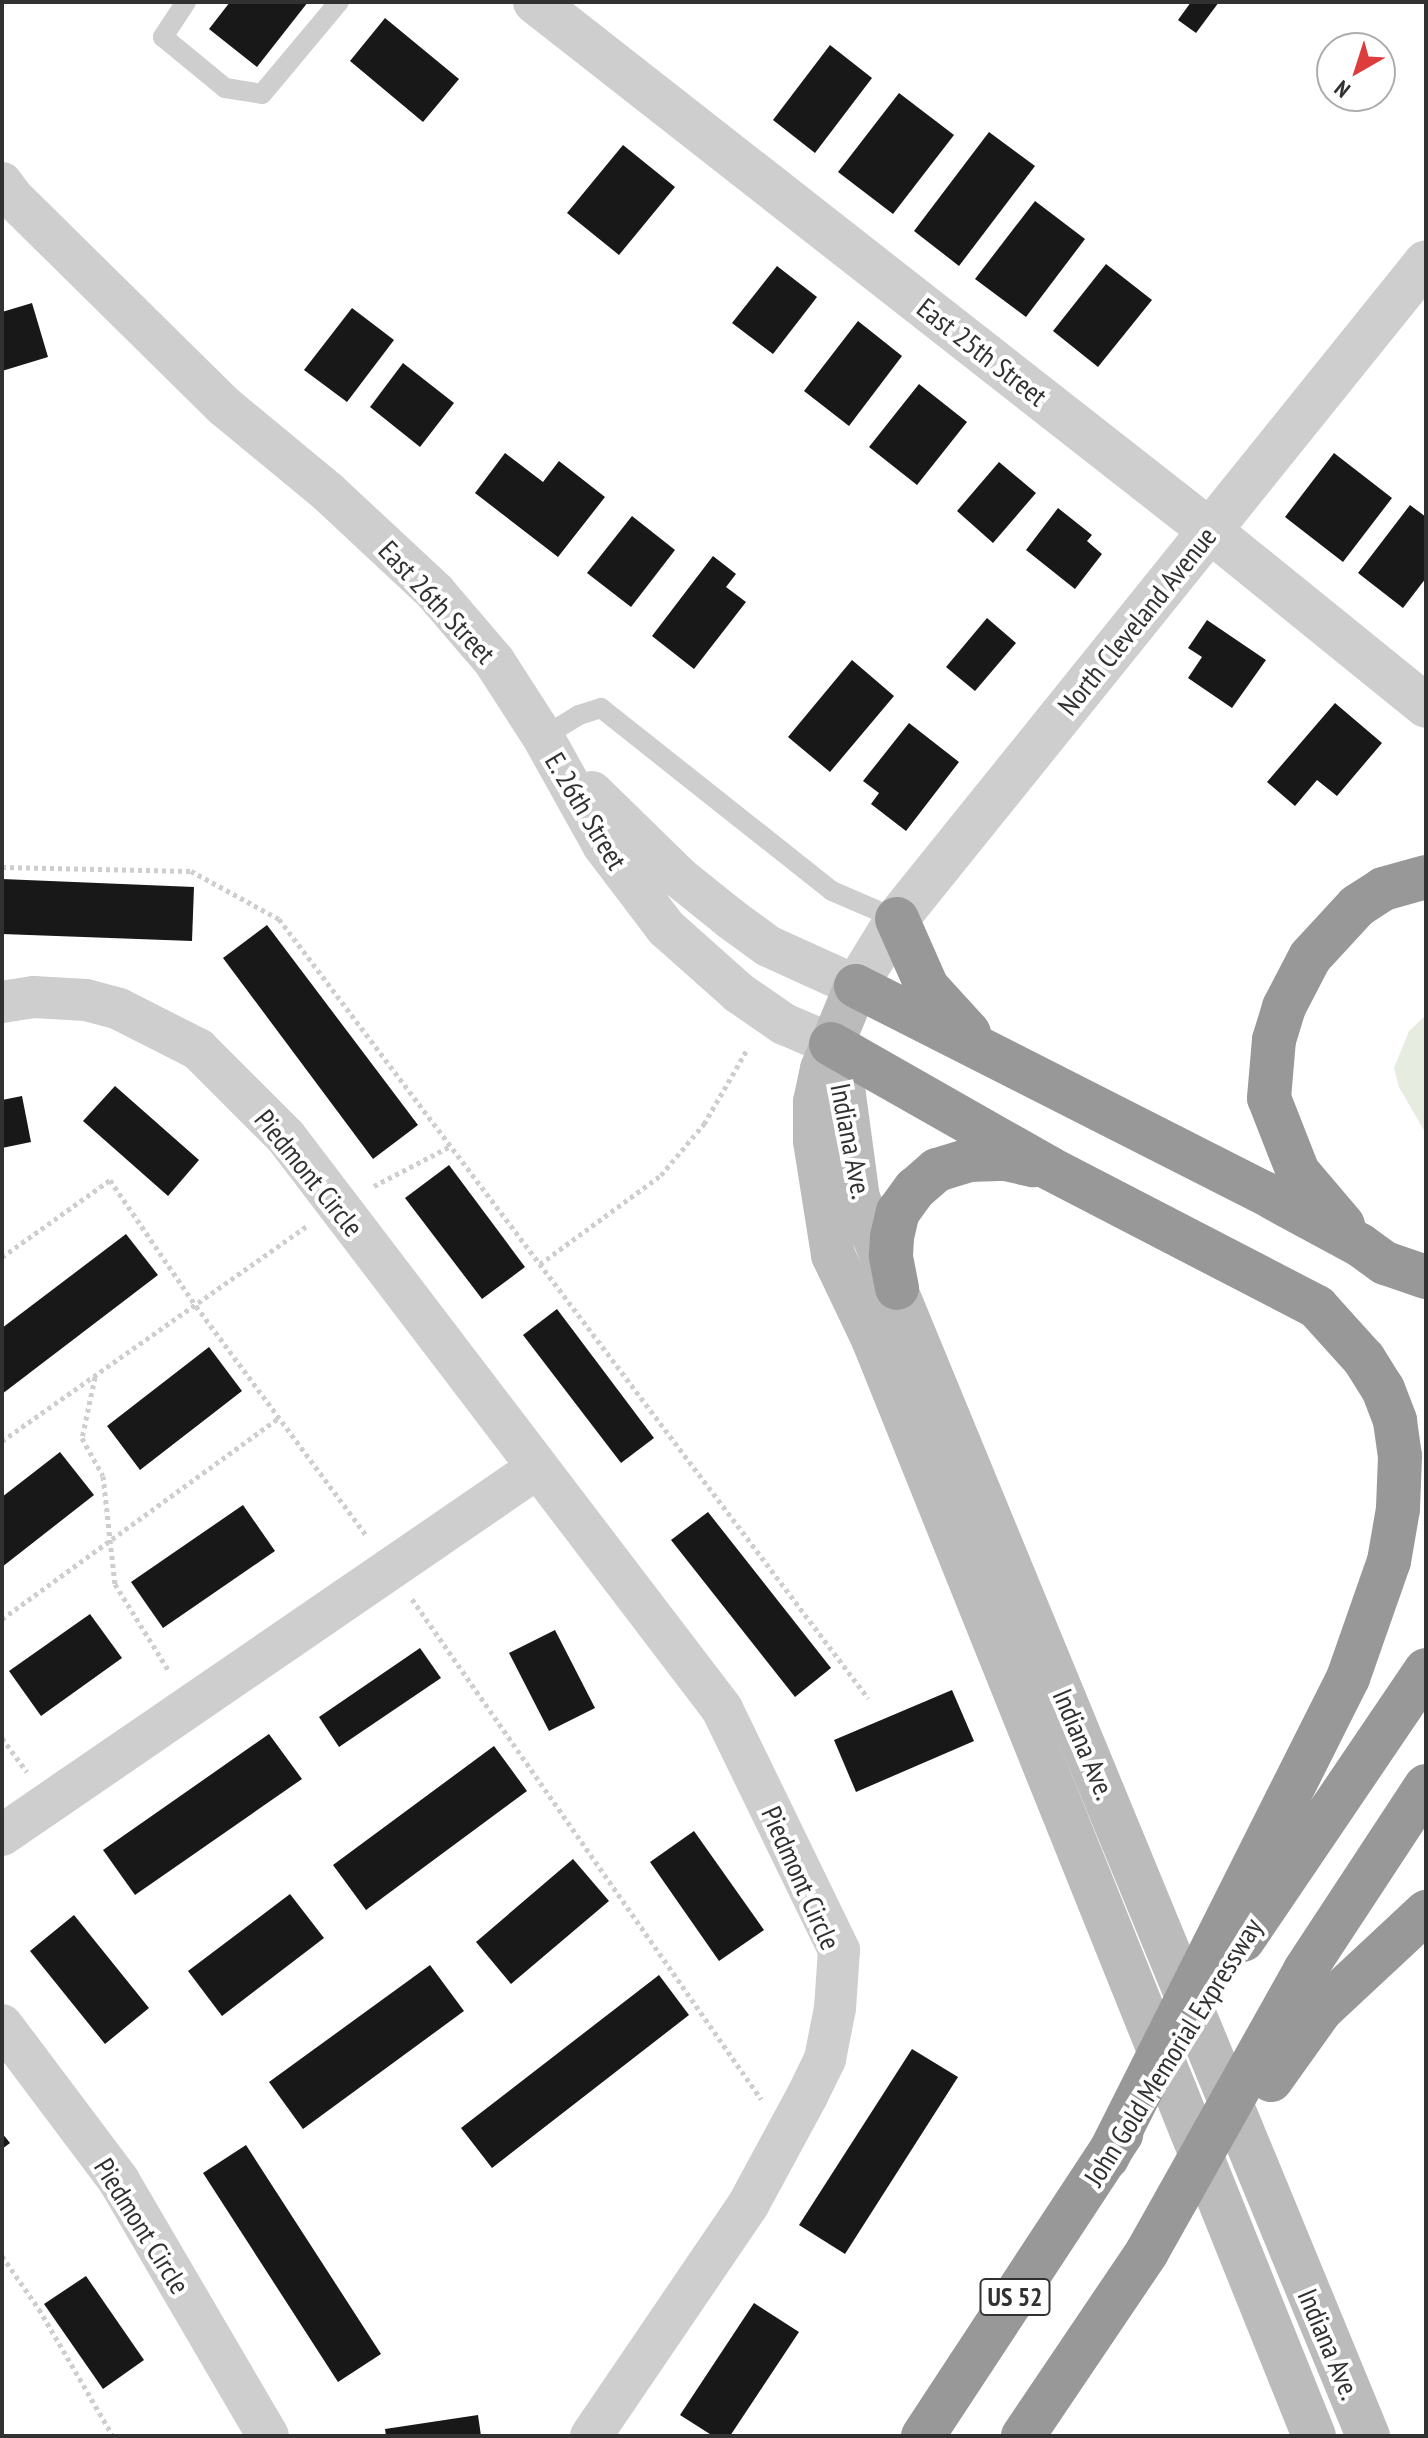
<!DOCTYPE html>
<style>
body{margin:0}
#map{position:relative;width:1428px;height:2438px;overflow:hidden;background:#fff;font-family:"PT Sans Narrow",sans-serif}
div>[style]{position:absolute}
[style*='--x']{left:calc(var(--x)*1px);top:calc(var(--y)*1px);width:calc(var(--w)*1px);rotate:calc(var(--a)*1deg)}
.green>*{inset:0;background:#e6ede0}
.building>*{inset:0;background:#181818}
.path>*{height:5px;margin-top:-2.5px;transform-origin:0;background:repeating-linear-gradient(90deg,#cecece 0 4px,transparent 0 8px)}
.service>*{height:20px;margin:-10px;padding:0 10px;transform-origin:10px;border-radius:10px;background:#cecece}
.minor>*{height:42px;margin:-21px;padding:0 21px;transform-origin:21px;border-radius:21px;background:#cecece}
.tertiary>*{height:44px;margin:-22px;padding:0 22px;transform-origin:22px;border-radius:22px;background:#cecece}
.secondary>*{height:44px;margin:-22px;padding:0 22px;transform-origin:22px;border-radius:22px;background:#bbb}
.motorway>*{height:44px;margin:-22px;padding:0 22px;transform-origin:22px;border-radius:22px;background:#989898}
span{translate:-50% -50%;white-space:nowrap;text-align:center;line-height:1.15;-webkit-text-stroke:8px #fff;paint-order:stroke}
.shield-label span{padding:2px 6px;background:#fff;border:2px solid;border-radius:6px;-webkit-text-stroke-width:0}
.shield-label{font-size:26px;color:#313131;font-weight:700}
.street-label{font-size:28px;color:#313131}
.frame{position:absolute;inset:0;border:4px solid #313131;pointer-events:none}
.north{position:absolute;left:1316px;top:32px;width:80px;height:80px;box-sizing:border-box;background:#fff;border:2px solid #adadad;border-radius:50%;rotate:219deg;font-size:22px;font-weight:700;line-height:32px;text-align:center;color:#313131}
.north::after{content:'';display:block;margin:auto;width:28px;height:36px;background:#dd3e3d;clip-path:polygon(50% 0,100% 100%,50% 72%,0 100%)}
</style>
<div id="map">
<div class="green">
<i style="clip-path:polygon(1426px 1015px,1426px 1134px,1399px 1087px,1394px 1068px,1409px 1031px)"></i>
</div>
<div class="building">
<i style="clip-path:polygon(230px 2px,308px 2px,257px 67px,209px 29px)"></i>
<i style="clip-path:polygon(1191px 2px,1219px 2px,1196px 33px,1178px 20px)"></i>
<i style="clip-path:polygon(385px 18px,459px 79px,423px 122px,350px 61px)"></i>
<i style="clip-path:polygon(830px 45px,872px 78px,815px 153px,773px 120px)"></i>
<i style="clip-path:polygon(899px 93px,954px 135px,893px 214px,838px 172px)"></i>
<i style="clip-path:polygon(989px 132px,1035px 166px,959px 266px,914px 231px)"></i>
<i style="clip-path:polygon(623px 145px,675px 187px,619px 255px,567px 213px)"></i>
<i style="clip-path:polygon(1035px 201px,1085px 239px,1026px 317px,975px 279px)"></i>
<i style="clip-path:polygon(1106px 264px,1152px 300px,1098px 367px,1053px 331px)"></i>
<i style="clip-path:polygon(777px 266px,817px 297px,773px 354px,732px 323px)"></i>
<i style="clip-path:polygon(32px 303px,48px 357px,2px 371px,2px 312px)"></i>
<i style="clip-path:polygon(352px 308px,394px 340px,347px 402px,304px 370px)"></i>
<i style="clip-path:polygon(858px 321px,902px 356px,849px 426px,804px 391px)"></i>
<i style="clip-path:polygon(403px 363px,454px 403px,420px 447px,370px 407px)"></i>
<i style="clip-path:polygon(919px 384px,967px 422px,917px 485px,869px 447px)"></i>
<i style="clip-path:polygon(505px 453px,543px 482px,559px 461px,605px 497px,558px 557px,475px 493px)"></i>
<i style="clip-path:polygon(1334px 453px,1392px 498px,1343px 562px,1285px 517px)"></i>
<i style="clip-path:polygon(999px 462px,1036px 493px,993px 543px,957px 511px)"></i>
<i style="clip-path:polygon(1410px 505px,1426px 517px,1426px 578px,1403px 608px,1358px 573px)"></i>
<i style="clip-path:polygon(1058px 508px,1092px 535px,1087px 541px,1102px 554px,1075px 589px,1026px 550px)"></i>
<i style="clip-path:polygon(632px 516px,675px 550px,631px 607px,587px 573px)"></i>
<i style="clip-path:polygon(713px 556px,736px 574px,726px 587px,746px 602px,694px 669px,652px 636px)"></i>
<i style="clip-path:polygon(987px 618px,1016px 643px,975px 691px,946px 667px)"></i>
<i style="clip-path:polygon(1207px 620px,1266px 660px,1232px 708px,1188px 678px,1202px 657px,1188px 648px)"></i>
<i style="clip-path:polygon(852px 660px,894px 696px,830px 772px,788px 737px)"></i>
<i style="clip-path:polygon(1335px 703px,1382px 743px,1337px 796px,1317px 780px,1295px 806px,1267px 782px)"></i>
<i style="clip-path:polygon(909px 723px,959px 762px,906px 831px,871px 804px,879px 793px,863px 781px)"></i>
<i style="clip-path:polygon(2px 879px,194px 887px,192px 941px,2px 934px)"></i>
<i style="clip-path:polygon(267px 925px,418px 1125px,373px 1159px,223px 958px)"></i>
<i style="clip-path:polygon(115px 1086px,199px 1160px,168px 1196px,83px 1121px)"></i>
<i style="clip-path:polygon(22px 1096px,31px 1142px,2px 1148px,2px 1100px)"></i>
<i style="clip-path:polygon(449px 1165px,525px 1267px,482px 1299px,405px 1198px)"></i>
<i style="clip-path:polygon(126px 1234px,158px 1275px,2px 1394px,2px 1328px)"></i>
<i style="clip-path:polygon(557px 1309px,654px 1438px,621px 1463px,523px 1335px)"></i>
<i style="clip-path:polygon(209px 1347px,242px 1391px,140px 1470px,107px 1426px)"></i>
<i style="clip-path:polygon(60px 1452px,94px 1495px,2px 1567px,2px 1497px)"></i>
<i style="clip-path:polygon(243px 1505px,275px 1551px,163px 1628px,131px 1582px)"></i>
<i style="clip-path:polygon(708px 1512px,831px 1668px,795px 1697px,671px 1540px)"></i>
<i style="clip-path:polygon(90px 1614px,122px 1658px,41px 1716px,9px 1671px)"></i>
<i style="clip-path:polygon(555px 1630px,595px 1708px,549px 1731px,509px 1653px)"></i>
<i style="clip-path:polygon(420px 1648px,441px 1678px,339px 1747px,319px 1717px)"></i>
<i style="clip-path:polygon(952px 1690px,974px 1741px,856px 1792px,834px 1740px)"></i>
<i style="clip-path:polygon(269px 1734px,302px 1779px,135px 1895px,103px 1850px)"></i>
<i style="clip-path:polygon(494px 1746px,527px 1791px,366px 1910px,333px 1865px)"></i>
<i style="clip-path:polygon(694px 1831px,764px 1930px,719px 1961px,650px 1862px)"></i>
<i style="clip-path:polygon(573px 1859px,609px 1901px,511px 1984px,476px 1942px)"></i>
<i style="clip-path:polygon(290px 1894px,324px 1938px,222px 2016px,188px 1971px)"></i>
<i style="clip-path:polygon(74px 1915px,149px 2008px,105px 2044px,30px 1951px)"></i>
<i style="clip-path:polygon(430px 1965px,464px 2011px,303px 2129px,269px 2082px)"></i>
<i style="clip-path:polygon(659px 1975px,689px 2015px,492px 2168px,461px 2128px)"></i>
<i style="clip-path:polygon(912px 2049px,958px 2077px,845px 2254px,799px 2225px)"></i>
<i style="clip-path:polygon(2px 2133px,10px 2143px,2px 2149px)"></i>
<i style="clip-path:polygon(246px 2145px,381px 2354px,338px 2382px,203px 2173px)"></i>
<i style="clip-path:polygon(86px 2276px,144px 2360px,103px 2389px,44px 2304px)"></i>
<i style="clip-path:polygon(754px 2303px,799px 2332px,730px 2436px,713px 2436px,680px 2415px)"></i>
<i style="clip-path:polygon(478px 2415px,481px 2436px,386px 2436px,385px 2429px)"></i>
</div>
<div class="path">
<i style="--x:2;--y:867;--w:189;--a:1.2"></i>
<i style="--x:191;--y:871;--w:100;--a:28.6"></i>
<i style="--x:279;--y:919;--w:977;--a:52.91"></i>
<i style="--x:374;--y:1186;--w:87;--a:-27.5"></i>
<i style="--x:2;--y:1257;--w:133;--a:-35.5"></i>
<i style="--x:110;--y:1180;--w:153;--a:55.7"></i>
<i style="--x:196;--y:1306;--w:287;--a:53.4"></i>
<i style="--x:540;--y:1264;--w:150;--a:-36.3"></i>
<i style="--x:661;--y:1175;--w:67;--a:-49.9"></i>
<i style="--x:704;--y:1124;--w:88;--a:-59.9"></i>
<i style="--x:95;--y:1377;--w:62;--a:102"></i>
<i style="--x:82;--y:1438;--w:43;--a:61.1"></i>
<i style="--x:103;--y:1476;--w:109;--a:83.7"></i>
<i style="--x:115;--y:1584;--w:102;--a:58.2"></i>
<i style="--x:2;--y:1441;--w:373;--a:-35.2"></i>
<i style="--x:412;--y:1599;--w:610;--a:55.08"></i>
<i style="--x:2;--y:1619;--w:342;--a:-36"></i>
<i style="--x:2;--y:1738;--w:42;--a:53.7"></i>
<i style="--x:2;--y:2256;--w:65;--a:55.1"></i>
<i style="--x:39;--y:2309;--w:147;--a:59.8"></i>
</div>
<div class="service">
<i style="--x:186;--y:2;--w:42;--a:123.3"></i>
<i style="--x:163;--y:37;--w:80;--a:39.4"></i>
<i style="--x:225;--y:88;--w:37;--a:9"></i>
<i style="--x:262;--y:94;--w:120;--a:-50.1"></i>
<i style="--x:543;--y:737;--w:42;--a:-31.4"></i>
<i style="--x:579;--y:715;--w:23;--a:-18"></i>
<i style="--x:601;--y:708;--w:295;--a:38.4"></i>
<i style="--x:832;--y:891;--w:71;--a:23.3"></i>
</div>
<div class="minor">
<i style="--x:2;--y:183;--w:17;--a:54"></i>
<i style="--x:12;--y:197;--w:298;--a:44.6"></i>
<i style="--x:224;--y:406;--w:136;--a:39.6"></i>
<i style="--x:329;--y:493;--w:145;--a:43"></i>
<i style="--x:435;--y:592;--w:91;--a:49.5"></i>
<i style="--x:494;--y:661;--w:90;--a:57.2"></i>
<i style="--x:543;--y:737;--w:124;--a:60.9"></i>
<i style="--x:603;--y:845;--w:104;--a:52.8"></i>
<i style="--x:666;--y:928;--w:98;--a:41.7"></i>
<i style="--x:739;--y:993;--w:55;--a:34.6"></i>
<i style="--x:784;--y:1024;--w:51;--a:23.1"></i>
<i style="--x:592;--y:792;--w:123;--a:44.3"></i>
<i style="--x:680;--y:878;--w:65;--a:38.8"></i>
<i style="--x:731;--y:919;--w:46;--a:36.1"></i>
<i style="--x:768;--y:946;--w:97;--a:24.4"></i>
<i style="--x:2;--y:1002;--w:32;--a:-9"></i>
<i style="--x:34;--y:997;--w:52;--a:3.3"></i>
<i style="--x:86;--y:1000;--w:34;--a:15"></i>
<i style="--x:119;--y:1009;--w:89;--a:26.9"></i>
<i style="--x:198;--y:1049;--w:124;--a:45"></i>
<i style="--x:286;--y:1137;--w:719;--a:52.68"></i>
<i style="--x:722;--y:1709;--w:268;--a:64.1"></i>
<i style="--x:839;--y:1950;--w:58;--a:93.9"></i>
<i style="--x:835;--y:2008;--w:52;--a:101.1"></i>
<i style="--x:825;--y:2059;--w:41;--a:115.9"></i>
<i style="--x:807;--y:2096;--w:124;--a:118.4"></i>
<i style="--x:748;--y:2205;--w:279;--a:124.2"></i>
<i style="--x:2;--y:1835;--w:647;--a:-34.43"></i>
<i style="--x:2;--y:2025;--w:195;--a:53.1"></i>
<i style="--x:119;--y:2181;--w:295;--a:59.7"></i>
</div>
<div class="tertiary">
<i style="--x:535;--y:2;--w:856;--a:38.07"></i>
<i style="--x:1209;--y:530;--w:279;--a:39"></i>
<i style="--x:856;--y:986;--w:79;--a:-58.5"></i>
<i style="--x:897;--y:919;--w:843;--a:-51.16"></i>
</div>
<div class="secondary">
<i style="--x:856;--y:986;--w:90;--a:112.3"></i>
<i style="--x:822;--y:1069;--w:34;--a:102"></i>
<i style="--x:815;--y:1102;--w:39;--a:90"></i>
<i style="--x:815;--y:1141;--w:115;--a:81"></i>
<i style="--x:833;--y:1255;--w:93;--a:64.5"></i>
<i style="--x:873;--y:1339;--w:1182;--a:68.1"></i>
<i style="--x:832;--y:1050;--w:47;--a:75.1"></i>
<i style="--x:844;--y:1095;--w:104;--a:82.3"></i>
<i style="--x:858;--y:1198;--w:1339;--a:67.61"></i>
</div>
<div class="motorway">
<i style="--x:897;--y:919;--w:74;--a:66.2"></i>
<i style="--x:927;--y:987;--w:62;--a:47.6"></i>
<i style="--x:856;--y:986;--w:468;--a:26.9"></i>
<i style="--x:1273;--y:1198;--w:99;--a:28.4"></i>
<i style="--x:1360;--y:1245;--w:31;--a:36"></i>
<i style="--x:1385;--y:1263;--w:43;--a:18.9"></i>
<i style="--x:831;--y:1044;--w:251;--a:29.6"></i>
<i style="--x:1049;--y:1168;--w:302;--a:27.4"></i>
<i style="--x:1317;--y:1307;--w:70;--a:47.9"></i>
<i style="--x:1364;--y:1359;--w:36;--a:58"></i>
<i style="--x:1383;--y:1389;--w:34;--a:69"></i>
<i style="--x:1395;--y:1421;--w:35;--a:82"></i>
<i style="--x:1400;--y:1456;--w:53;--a:92.2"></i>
<i style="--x:1398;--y:1509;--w:53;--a:99.8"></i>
<i style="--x:1389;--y:1561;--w:124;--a:109.3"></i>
<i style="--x:1348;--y:1678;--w:537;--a:116.66"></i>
<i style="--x:1343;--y:1225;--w:70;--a:-130.3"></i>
<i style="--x:1298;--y:1172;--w:79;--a:-111.4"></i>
<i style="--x:1269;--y:1098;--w:58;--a:-85.1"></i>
<i style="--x:1274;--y:1040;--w:34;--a:-73"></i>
<i style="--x:1284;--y:1007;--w:56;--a:-62.5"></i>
<i style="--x:1310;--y:957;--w:69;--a:-47.3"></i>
<i style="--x:1357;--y:906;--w:31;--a:-33"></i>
<i style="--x:1383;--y:889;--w:45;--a:-15.6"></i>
<i style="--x:897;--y:1288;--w:33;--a:-101"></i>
<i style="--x:891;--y:1256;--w:19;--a:-87"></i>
<i style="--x:892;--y:1237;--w:26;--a:-77"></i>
<i style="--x:898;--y:1212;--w:29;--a:-54"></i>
<i style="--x:915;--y:1189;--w:29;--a:-41"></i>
<i style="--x:937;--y:1170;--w:34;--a:-17"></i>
<i style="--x:969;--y:1160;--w:37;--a:-2"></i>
<i style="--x:1006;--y:1159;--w:28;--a:13"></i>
<i style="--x:1243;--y:1940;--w:326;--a:-55.9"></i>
<i style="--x:1271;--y:2080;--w:86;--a:-54.5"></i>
<i style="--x:1321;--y:2010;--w:144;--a:-43"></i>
<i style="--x:923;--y:2436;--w:361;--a:-56.7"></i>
<i style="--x:1023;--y:2436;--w:222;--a:-56"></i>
<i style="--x:1147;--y:2252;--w:323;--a:-60.7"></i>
<i style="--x:1305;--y:1970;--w:220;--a:-56.7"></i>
</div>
<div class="shield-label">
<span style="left:1015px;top:2297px">US 52</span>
</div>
<div class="street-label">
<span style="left:982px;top:352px;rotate:38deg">East 25th Street</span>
<span style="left:437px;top:602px;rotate:47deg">East 26th Street</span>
<span style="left:1137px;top:621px;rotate:-51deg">North Cleveland Avenue</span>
<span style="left:586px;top:811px;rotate:59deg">E. 26th Street</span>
<span style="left:851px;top:1141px;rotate:79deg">Indiana Ave.</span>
<span style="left:309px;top:1173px;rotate:51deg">Piedmont Circle</span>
<span style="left:1084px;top:1744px;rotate:67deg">Indiana Ave.</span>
<span style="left:801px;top:1878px;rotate:66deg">Piedmont Circle</span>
<span style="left:1173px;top:2052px;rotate:-58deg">John Gold Memorial Expressway</span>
<span style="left:142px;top:2226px;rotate:58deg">Piedmont Circle</span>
<span style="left:1329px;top:2344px;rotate:67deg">Indiana Ave.</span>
</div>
<div class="frame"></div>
<div class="north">N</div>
</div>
